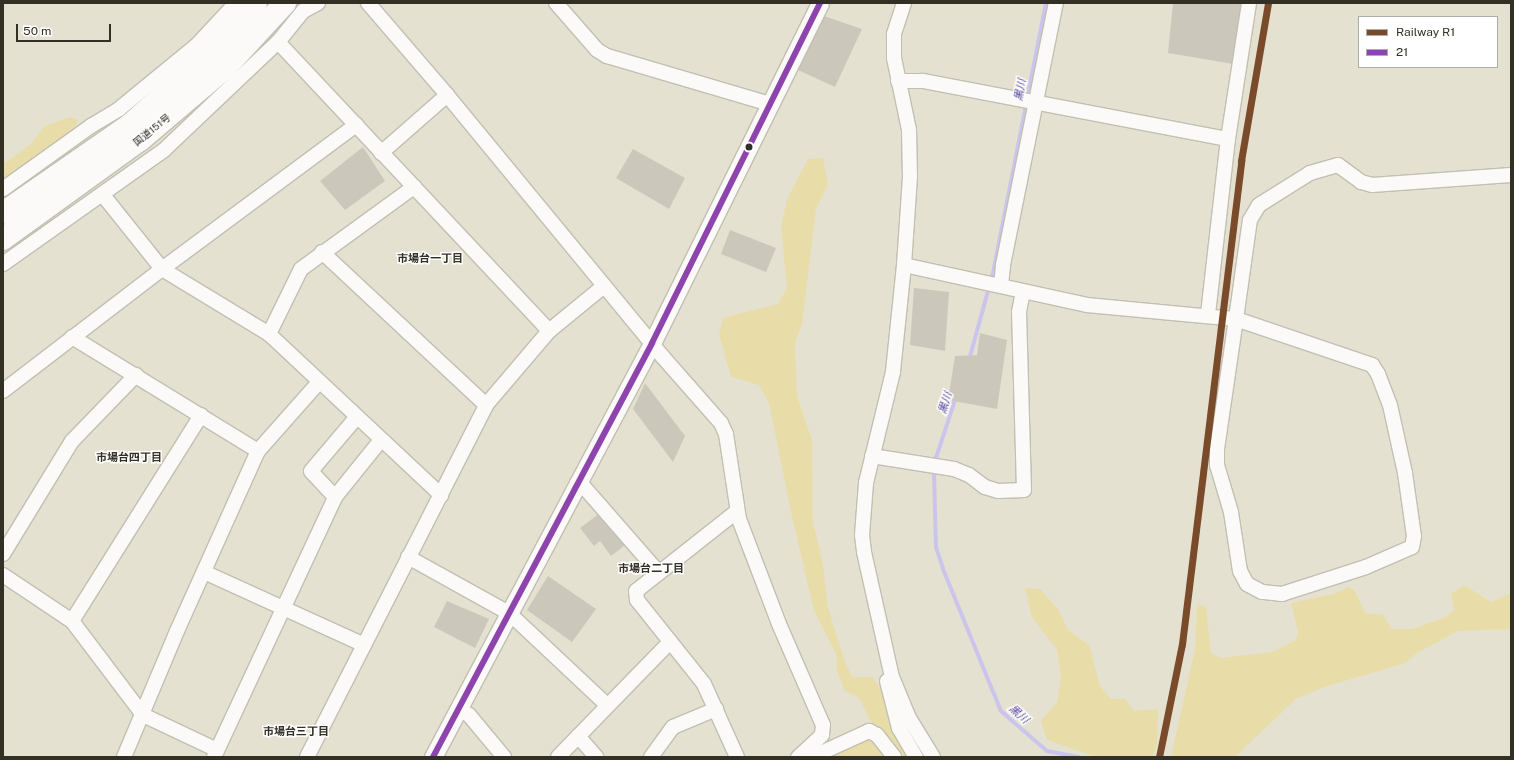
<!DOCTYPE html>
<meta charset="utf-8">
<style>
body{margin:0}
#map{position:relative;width:1514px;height:760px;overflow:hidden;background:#e5e1d1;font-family:"Public Sans","Noto Sans JP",sans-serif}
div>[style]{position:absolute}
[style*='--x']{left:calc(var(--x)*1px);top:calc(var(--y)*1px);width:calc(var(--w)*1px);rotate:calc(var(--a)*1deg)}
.green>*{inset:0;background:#e8dda9}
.stream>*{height:4px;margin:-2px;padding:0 2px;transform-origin:2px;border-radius:2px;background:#cbc4ec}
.building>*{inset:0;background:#cbc8bb}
.roads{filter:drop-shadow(1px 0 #c2bfb2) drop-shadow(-1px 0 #c2bfb2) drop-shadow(0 1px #c2bfb2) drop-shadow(0 -1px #c2bfb2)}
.minor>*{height:14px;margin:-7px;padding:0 7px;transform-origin:7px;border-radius:7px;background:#fbfaf8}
.tertiary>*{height:17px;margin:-8.5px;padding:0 8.5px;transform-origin:8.5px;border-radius:8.5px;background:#fbfaf8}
.trunk>*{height:22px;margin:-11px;padding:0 11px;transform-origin:11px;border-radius:11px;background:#fbfaf8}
.bus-1>*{height:6px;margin:-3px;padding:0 3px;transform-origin:3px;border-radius:3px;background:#8e44ad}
.rail-1>*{height:7px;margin:-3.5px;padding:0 3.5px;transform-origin:3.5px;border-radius:3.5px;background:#7a4b2a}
.dots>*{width:11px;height:11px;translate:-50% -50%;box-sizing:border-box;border:2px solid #fff;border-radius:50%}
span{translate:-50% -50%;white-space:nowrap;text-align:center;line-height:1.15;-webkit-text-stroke:3px #fff;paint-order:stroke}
.street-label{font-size:10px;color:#322f24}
.water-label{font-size:11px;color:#523e97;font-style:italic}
.neighbourhood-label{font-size:11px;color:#322f24;font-weight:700}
.frame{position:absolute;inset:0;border:4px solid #322f24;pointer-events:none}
.legend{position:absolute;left:1358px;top:16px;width:140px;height:52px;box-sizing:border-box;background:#fff;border:1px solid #adaca7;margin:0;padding:5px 7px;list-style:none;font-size:12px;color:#322f24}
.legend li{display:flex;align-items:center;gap:8px;height:20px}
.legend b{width:20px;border:1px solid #adaca7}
.scale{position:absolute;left:16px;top:24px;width:95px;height:18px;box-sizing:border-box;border:2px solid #322f24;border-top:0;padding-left:5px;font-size:12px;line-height:14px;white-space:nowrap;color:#322f24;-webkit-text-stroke:3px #fff;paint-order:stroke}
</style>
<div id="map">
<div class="green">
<i style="clip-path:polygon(70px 117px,78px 120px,74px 129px,3px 180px,3px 164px,30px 145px,45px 126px)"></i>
<i style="clip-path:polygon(823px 158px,828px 184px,816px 209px,802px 324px,795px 342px,797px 396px,812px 440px,813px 522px,823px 564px,828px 607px,844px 659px,852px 677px,872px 677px,880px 687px,888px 710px,901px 712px,927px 757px,829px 757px,867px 737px,871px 722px,859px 698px,845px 691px,836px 669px,837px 656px,814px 611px,791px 512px,769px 403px,759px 385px,731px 377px,719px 334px,723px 318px,778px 304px,787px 288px,781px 227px,787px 199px,808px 159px)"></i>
<i style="clip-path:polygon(1464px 585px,1491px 602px,1511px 593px,1511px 629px,1458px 631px,1417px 653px,1403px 664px,1327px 686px,1296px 699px,1235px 757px,1171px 757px,1195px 649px,1197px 604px,1206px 607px,1211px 653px,1221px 658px,1272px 652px,1296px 640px,1298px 632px,1291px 603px,1333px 594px,1349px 587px,1355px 591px,1365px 613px,1383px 615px,1392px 629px,1412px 629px,1444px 618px,1454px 610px,1451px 594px)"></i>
<i style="clip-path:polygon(1025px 588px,1040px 589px,1058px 609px,1068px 630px,1089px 645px,1100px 686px,1111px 699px,1125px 699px,1134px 711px,1158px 709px,1157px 743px,1153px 757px,1096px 757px,1047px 740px,1041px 721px,1057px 702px,1061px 676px,1057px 650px,1032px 617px)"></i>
</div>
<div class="stream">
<i style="--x:969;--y:360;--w:90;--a:-74.6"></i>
<i style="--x:993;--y:273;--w:275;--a:-78.9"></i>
<i style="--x:956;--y:397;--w:64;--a:108.2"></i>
<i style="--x:936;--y:458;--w:15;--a:98"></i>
<i style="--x:934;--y:473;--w:74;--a:88.5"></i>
<i style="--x:936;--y:547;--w:23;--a:72"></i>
<i style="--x:943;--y:569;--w:153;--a:67.8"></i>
<i style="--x:1001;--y:711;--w:61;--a:41"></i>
<i style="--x:1047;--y:751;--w:33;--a:11"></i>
</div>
<div class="building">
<i style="clip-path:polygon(1173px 3px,1241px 3px,1233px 64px,1168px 53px)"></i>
<i style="clip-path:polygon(824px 16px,862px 29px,835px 87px,798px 70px)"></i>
<i style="clip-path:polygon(363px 147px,385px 181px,345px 210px,320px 181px)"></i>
<i style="clip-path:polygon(633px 149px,685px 178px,669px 209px,616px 178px)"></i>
<i style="clip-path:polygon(730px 230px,776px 248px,766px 272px,721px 254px)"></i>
<i style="clip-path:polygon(914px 288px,949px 292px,945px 351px,910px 345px)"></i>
<i style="clip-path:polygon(980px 333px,1007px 340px,997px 409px,948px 400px,955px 356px,977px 355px)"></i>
<i style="clip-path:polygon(645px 383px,685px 436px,673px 462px,633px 409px)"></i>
<i style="clip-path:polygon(600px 513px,625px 545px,611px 556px,600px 541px,594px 546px,580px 528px)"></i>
<i style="clip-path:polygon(548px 576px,596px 609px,572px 642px,527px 610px)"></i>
<i style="clip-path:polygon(447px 601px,489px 619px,475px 648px,434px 627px)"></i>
</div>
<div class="roads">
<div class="minor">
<i style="--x:368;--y:3;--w:121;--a:49.3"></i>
<i style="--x:447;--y:95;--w:338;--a:50.5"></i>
<i style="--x:662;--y:356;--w:89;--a:48.6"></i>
<i style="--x:721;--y:423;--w:12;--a:66"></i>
<i style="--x:726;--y:434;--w:86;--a:81.3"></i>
<i style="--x:739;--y:519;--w:112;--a:69.1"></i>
<i style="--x:779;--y:624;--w:110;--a:66.5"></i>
<i style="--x:823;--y:725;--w:10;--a:96"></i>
<i style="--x:822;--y:735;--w:33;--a:137"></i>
<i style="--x:556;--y:3;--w:62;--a:48.9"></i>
<i style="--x:597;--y:50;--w:12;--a:31"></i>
<i style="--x:607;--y:56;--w:170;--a:16.4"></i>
<i style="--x:904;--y:3;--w:33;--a:108"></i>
<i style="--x:894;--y:34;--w:24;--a:90"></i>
<i style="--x:894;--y:58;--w:74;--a:78.2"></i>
<i style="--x:909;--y:130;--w:47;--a:88.8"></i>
<i style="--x:910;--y:177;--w:88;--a:93.9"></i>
<i style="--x:904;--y:265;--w:108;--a:95.9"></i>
<i style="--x:893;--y:372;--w:114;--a:103.7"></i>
<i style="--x:866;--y:483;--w:52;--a:94.4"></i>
<i style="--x:862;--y:535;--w:17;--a:83"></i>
<i style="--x:864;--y:552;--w:128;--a:77.4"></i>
<i style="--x:892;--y:677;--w:44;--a:67.5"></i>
<i style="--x:909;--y:718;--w:46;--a:58.4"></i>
<i style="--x:278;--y:42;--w:396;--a:46.8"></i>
<i style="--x:898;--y:81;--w:25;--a:0"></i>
<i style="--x:923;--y:81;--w:310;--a:10.8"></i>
<i style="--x:381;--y:153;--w:88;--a:-41.3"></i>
<i style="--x:3;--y:189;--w:108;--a:-35.6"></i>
<i style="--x:91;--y:126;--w:33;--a:-31"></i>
<i style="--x:119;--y:109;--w:101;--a:-39.4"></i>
<i style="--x:197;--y:45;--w:57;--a:-47.1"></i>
<i style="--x:103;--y:195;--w:95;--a:51.4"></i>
<i style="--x:162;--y:269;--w:125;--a:31.3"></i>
<i style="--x:269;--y:334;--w:236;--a:43.1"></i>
<i style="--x:322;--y:252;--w:224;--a:43"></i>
<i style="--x:3;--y:264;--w:197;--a:-35.3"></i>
<i style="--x:164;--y:150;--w:157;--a:-43.5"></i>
<i style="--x:278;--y:42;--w:40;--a:-51"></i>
<i style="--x:303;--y:11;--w:17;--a:-28"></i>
<i style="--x:904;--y:265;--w:187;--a:12.3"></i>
<i style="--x:1087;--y:305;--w:150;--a:5.4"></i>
<i style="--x:1236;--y:319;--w:100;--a:-82"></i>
<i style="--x:1250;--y:220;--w:17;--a:-59"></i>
<i style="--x:1259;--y:205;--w:60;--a:-32.1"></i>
<i style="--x:1310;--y:173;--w:29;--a:-16"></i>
<i style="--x:1338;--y:165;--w:29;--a:36"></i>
<i style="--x:1361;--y:182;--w:11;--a:15"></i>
<i style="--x:1372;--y:185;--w:139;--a:-4.1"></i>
<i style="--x:1001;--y:285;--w:20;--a:-84"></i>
<i style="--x:1003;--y:265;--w:267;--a:-78.6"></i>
<i style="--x:1208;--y:314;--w:176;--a:-83.5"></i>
<i style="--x:1228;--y:139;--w:138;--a:-81.2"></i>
<i style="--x:1236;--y:319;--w:144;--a:18.7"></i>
<i style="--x:1372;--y:365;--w:11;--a:56"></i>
<i style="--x:1378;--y:374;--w:33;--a:69"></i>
<i style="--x:1390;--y:405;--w:70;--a:77.6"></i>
<i style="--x:1405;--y:473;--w:64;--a:81.9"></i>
<i style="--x:1414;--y:536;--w:11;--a:100"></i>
<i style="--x:1412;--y:547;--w:50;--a:156.5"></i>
<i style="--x:1366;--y:567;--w:88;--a:162.2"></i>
<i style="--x:1282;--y:594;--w:20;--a:-174"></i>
<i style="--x:1262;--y:592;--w:17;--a:-152"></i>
<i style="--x:1247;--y:584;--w:15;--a:-118"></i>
<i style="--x:1240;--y:571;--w:60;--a:-98.7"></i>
<i style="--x:1231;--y:512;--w:49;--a:-106.6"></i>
<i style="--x:1217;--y:465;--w:16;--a:-90"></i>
<i style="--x:1217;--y:449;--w:131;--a:-81.7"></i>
<i style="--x:269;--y:334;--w:72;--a:-63.8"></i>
<i style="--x:301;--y:269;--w:140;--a:-36"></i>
<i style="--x:72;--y:337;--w:218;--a:31.5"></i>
<i style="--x:3;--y:391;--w:200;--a:-37.5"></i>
<i style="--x:162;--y:269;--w:242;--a:-36.6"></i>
<i style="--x:872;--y:456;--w:83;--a:9"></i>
<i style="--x:954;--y:469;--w:16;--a:22"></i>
<i style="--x:969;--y:475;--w:20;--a:37"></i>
<i style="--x:985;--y:487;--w:14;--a:17"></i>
<i style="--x:998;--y:491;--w:26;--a:-2"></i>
<i style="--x:1024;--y:490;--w:178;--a:-91.6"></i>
<i style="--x:1019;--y:312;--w:20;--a:-79"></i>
<i style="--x:577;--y:483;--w:8;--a:30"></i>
<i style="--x:584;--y:487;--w:114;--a:48.9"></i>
<i style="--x:335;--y:497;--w:35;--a:-133"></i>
<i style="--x:311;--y:471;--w:70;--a:-49.7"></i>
<i style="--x:736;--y:512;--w:127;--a:141.7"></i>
<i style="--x:636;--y:591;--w:9;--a:84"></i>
<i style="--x:637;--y:600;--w:107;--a:51.4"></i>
<i style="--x:704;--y:684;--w:80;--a:65.7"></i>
<i style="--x:3;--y:554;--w:132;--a:-58.6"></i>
<i style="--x:72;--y:441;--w:92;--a:-45.9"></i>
<i style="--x:408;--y:557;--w:115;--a:29"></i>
<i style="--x:509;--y:613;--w:134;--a:43.2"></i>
<i style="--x:204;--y:572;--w:176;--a:24.5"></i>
<i style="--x:3;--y:575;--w:83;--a:33.7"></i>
<i style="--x:72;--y:621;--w:118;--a:52.9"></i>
<i style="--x:143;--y:715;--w:82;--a:25.3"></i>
<i style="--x:72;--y:621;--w:243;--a:-57.9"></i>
<i style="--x:887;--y:681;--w:49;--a:75.7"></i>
<i style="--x:899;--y:728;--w:34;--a:60"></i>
<i style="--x:459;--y:709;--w:12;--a:31"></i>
<i style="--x:469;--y:715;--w:55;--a:50.2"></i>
<i style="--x:578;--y:736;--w:28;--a:49"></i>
<i style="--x:124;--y:757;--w:137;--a:-67.2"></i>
<i style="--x:177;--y:631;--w:197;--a:-65.8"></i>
<i style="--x:258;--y:451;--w:92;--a:-48.5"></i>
<i style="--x:214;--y:757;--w:287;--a:-65"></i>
<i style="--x:335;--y:497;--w:73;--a:-51.1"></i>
<i style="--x:307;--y:757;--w:395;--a:-63"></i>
<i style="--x:486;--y:405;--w:97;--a:-49.6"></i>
<i style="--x:549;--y:331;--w:71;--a:-39.3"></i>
<i style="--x:558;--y:757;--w:161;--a:-45.8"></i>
<i style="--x:651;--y:757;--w:37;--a:-54"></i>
<i style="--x:673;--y:727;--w:47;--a:-22.7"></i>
<i style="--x:812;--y:757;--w:63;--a:-24.5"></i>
<i style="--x:869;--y:731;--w:9;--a:27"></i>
<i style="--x:877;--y:735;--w:28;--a:52"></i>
</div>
<div class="tertiary">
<i style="--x:433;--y:757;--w:468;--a:-62.1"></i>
<i style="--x:652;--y:343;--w:379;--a:-63.7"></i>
</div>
<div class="trunk">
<i style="--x:3;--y:213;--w:156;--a:-34.8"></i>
<i style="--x:131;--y:124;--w:110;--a:-41.7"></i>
<i style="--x:213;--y:51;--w:64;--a:-48.1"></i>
<i style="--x:3;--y:239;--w:169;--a:-35.9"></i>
<i style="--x:140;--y:140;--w:113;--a:-40.3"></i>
<i style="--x:226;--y:67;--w:87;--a:-47.3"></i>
</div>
</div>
<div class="bus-1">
<i style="--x:433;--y:757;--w:468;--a:-62.1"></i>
<i style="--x:652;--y:343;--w:379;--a:-63.7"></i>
</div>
<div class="rail-1">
<i style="--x:1159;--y:757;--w:115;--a:-78.5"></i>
<i style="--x:1182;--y:644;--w:487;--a:-83"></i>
<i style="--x:1241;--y:161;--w:160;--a:-80.3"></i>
</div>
<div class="dots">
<i style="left:749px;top:147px;background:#322f24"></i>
</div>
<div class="street-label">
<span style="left:152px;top:130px;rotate:-39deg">国道151号</span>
</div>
<div class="water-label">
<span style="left:1020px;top:90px;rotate:-79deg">黒川</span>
<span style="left:945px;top:403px;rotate:-72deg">黒川</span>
<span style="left:1019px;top:714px;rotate:42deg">黒川</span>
</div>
<div class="neighbourhood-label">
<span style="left:430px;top:258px">市場台一丁目</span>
<span style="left:129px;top:457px">市場台四丁目</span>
<span style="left:651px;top:568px">市場台二丁目</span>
<span style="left:296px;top:731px">市場台三丁目</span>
</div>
<div class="frame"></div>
<ul class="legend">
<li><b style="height:5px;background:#7a4b2a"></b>Railway R1</li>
<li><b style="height:5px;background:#8e44ad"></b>21</li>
</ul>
<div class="scale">50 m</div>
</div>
